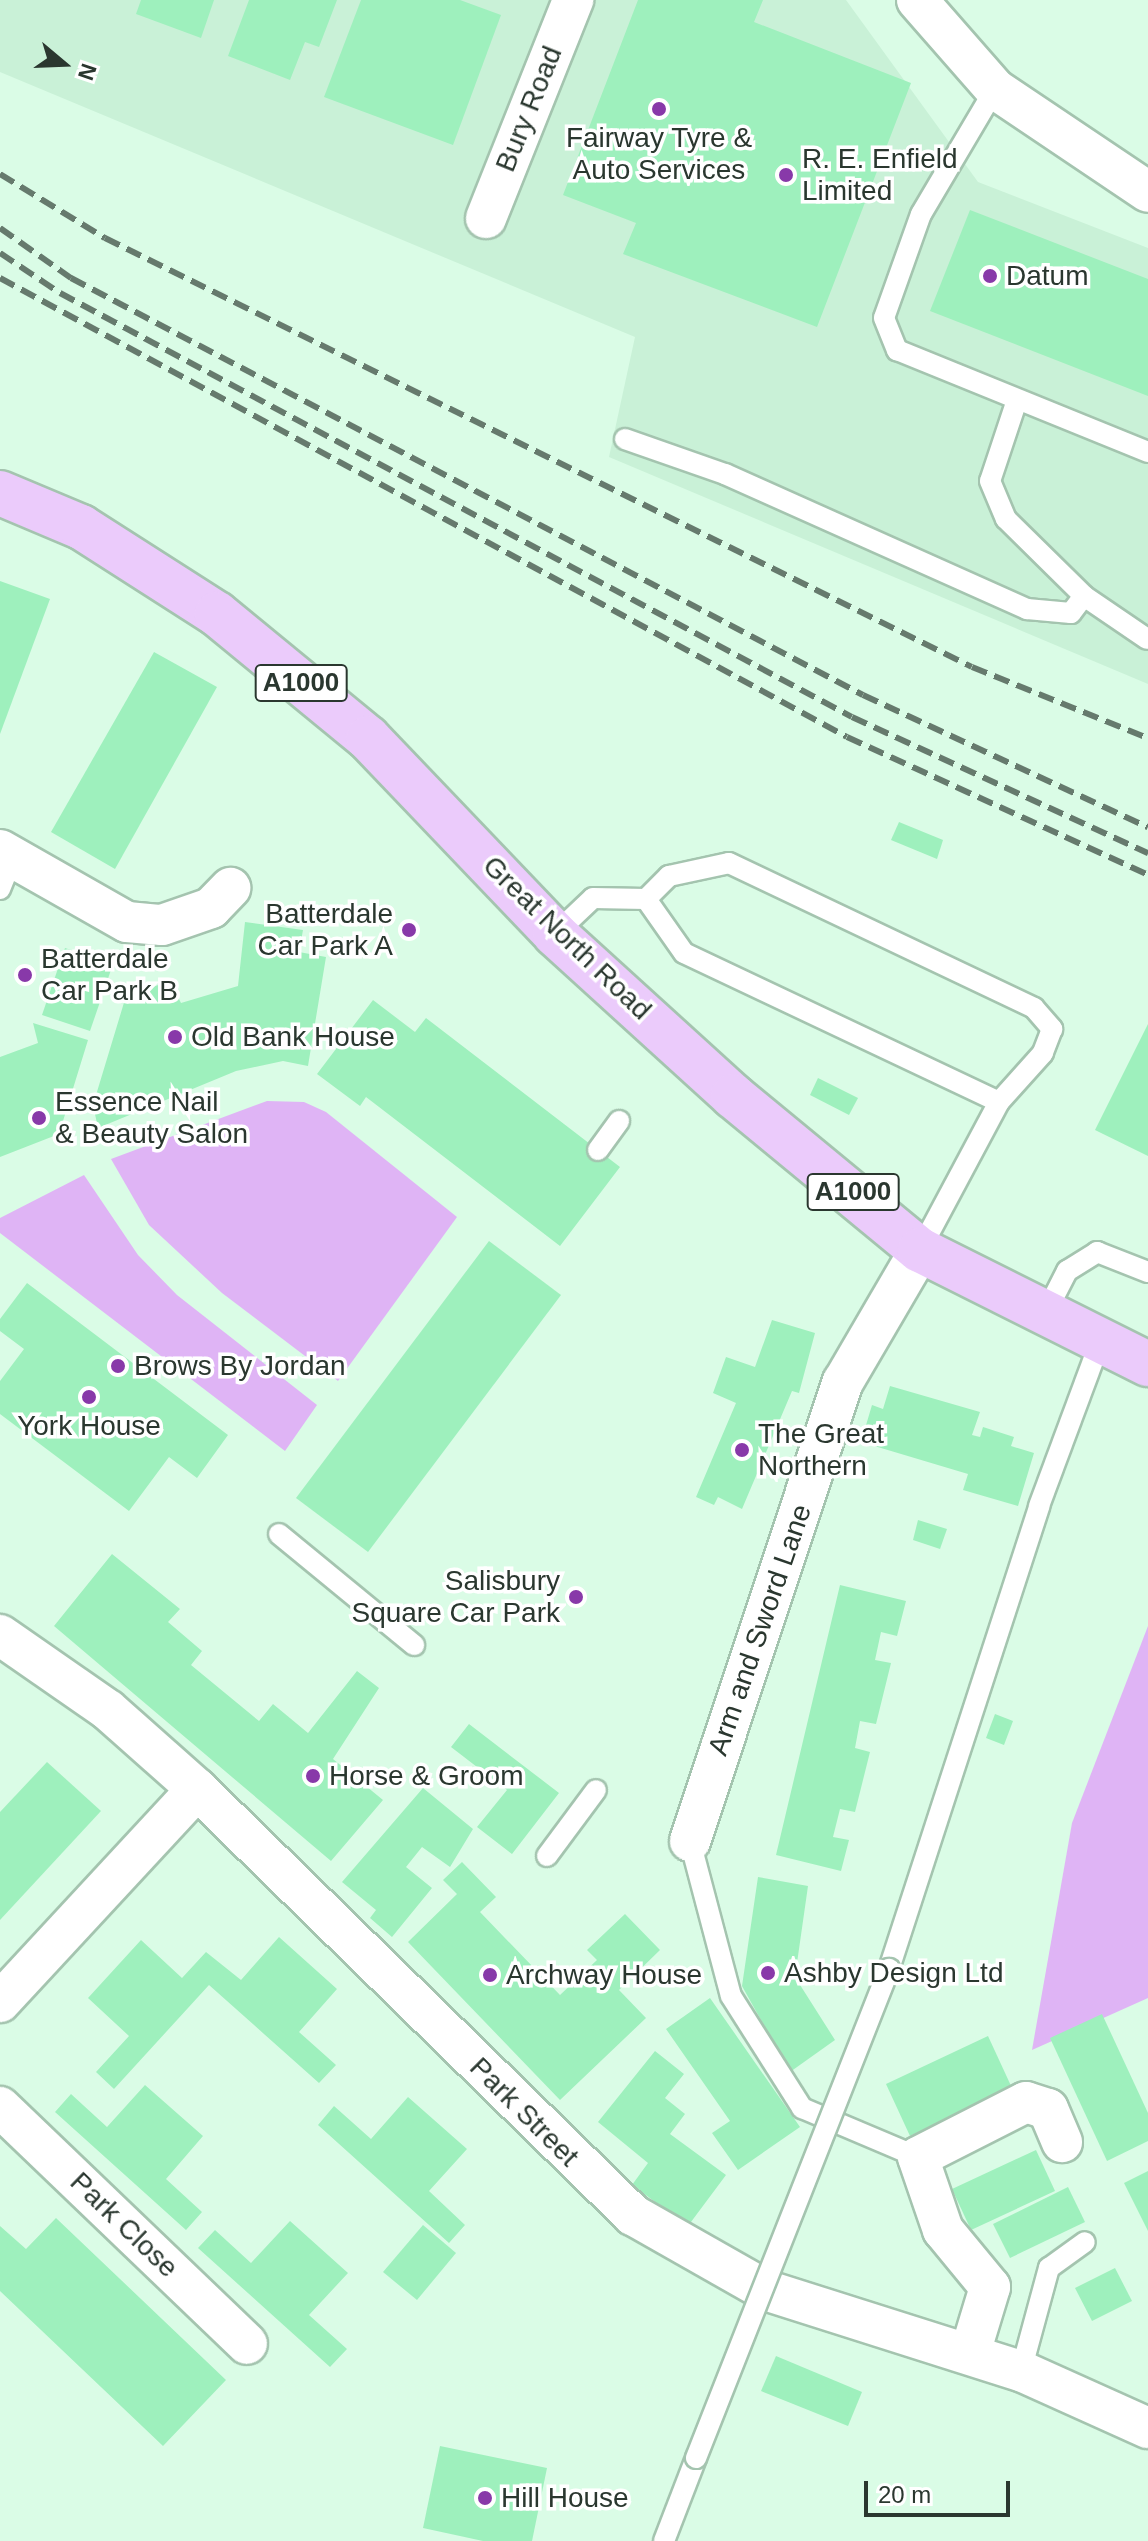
<!DOCTYPE html>
<style>
body{margin:0}
#map{position:relative;width:1148px;height:2541px;overflow:hidden;background:#dafce6;font-family:Arial,sans-serif}
div>[style]{position:absolute}
[style*='--x']{left:calc(var(--x)*1px);top:calc(var(--y)*1px);width:calc(var(--w)*1px);rotate:calc(var(--a)*1deg)}
.built>*{inset:0;background:#c9f1d7}
.green>*{inset:0;background:#dfb4f5}
.building>*{inset:0;background:#9ef0bd}
.roads{filter:drop-shadow(2px 0 #a4c4af) drop-shadow(-2px 0 #a4c4af) drop-shadow(0 2px #a4c4af) drop-shadow(0 -2px #a4c4af)}
.service>*{height:20px;margin:-10px;padding:0 10px;transform-origin:10px;border-radius:10px;background:#fff}
.minor>*{height:40px;margin:-20px;padding:0 20px;transform-origin:20px;border-radius:20px;background:#fff}
.primary>*{height:44px;margin:-22px;padding:0 22px;transform-origin:22px;border-radius:22px;background:#ebcbfb}
.rail>*{height:6px;margin-top:-3px;transform-origin:0;background:repeating-linear-gradient(90deg,#667a6d 0 16px,transparent 0 24px)}
.bridges{filter:drop-shadow(2px 0 #a4c4af) drop-shadow(-2px 0 #a4c4af) drop-shadow(0 2px #a4c4af) drop-shadow(0 -2px #a4c4af)}
.service-bridge>*{height:20px;margin:-10px;padding:0 10px;transform-origin:10px;border-radius:10px;background:#fff}
.dots>*{width:22px;height:22px;translate:-50% -50%;box-sizing:border-box;border:4px solid #fff;border-radius:50%}
span{translate:-50% -50%;white-space:nowrap;text-align:center;line-height:1.15;-webkit-text-stroke:7px #fff;paint-order:stroke}
.shield-label span{padding:2px 6px;background:#fff;border:2px solid;border-radius:6px;-webkit-text-stroke-width:0}
.shield-label{font-size:26px;color:#2a372f;font-weight:700}
.street-label{font-size:28px;color:#2a372f}
.poi-label{font-size:28px;color:#2a372f}
.left{translate:0 -50%;text-align:left}
.right{translate:-100% -50%;text-align:right}
.north{position:absolute;left:24px;top:24px;width:80px;height:80px;-webkit-text-stroke:6px #fff;paint-order:stroke;rotate:109deg;font-size:22px;font-weight:700;line-height:32px;text-align:center;color:#2a372f}
.north::after{content:'';display:block;margin:auto;width:28px;height:36px;background:#2a372f;clip-path:polygon(50% 0,100% 100%,50% 72%,0 100%)}
.scale{position:absolute;left:864px;top:2481px;width:146px;height:36px;box-sizing:border-box;border:4px solid #2a372f;border-top:0;padding-left:10px;font-size:24px;line-height:28px;white-space:nowrap;color:#2a372f;-webkit-text-stroke:6px #fff;paint-order:stroke}
</style>
<div id="map">
<div class="built">
<i style="clip-path:polygon(0 0,846px 0,978px 182px,1148px 248px,1148px 684px,609px 457px,635px 337px,0 72px)"></i>
</div>
<div class="green">
<i style="clip-path:polygon(267px 1101px,304px 1102px,326px 1112px,457px 1217px,338px 1381px,222px 1293px,149px 1225px,111px 1159px)"></i>
<i style="clip-path:polygon(84px 1175px,138px 1255px,177px 1295px,317px 1405px,285px 1451px,0 1233px,0 1218px)"></i>
<i style="clip-path:polygon(1148px 1626px,1148px 1998px,1032px 2050px,1072px 1823px)"></i>
</div>
<div class="building">
<i style="clip-path:polygon(141px 0,214px 0,201px 38px,136px 14px)"></i>
<i style="clip-path:polygon(249px 0,337px 0,319px 47px,305px 42px,290px 80px,228px 56px)"></i>
<i style="clip-path:polygon(361px 0,460px 0,501px 15px,453px 145px,324px 97px)"></i>
<i style="clip-path:polygon(638px 0,763px 0,754px 22px,911px 83px,817px 327px,623px 254px,636px 223px,563px 195px)"></i>
<i style="clip-path:polygon(970px 210px,1148px 279px,1148px 396px,930px 311px)"></i>
<i style="clip-path:polygon(0 581px,50px 599px,0 734px)"></i>
<i style="clip-path:polygon(154px 652px,217px 687px,115px 869px,51px 832px)"></i>
<i style="clip-path:polygon(899px 822px,943px 840px,937px 859px,891px 840px)"></i>
<i style="clip-path:polygon(245px 922px,303px 930px,299px 952px,326px 957px,308px 1066px,283px 1061px,236px 1071px,98px 1128px,93px 1105px,126px 996px,170px 981px,181px 1003px,238px 986px)"></i>
<i style="clip-path:polygon(65px 948px,113px 964px,90px 1031px,42px 1015px)"></i>
<i style="clip-path:polygon(373px 1000px,415px 1032px,426px 1018px,620px 1167px,560px 1246px,366px 1097px,360px 1106px,317px 1074px)"></i>
<i style="clip-path:polygon(33px 1023px,88px 1040px,59px 1134px,0 1157px,0 1057px,38px 1043px)"></i>
<i style="clip-path:polygon(1148px 1024px,1148px 1156px,1095px 1130px)"></i>
<i style="clip-path:polygon(818px 1078px,858px 1098px,849px 1115px,810px 1095px)"></i>
<i style="clip-path:polygon(489px 1241px,561px 1295px,368px 1552px,296px 1498px)"></i>
<i style="clip-path:polygon(27px 1283px,228px 1435px,197px 1478px,169px 1457px,129px 1511px,0 1414px,0 1381px,24px 1349px,0 1331px,0 1319px)"></i>
<i style="clip-path:polygon(772px 1320px,815px 1333px,799px 1393px,792px 1391px,742px 1509px,718px 1497px,714px 1505px,696px 1497px,736px 1403px,713px 1393px,726px 1357px,755px 1367px)"></i>
<i style="clip-path:polygon(890px 1386px,980px 1412px,972px 1435px,980px 1437px,983px 1427px,1014px 1437px,1011px 1446px,1034px 1453px,1018px 1506px,963px 1490px,968px 1474px,861px 1442px,872px 1405px,883px 1409px)"></i>
<i style="clip-path:polygon(918px 1520px,947px 1529px,940px 1549px,913px 1540px)"></i>
<i style="clip-path:polygon(112px 1554px,180px 1609px,168px 1622px,202px 1651px,191px 1665px,259px 1721px,273px 1704px,308px 1733px,357px 1671px,379px 1688px,333px 1759px,383px 1800px,331px 1861px,54px 1626px)"></i>
<i style="clip-path:polygon(840px 1585px,906px 1601px,897px 1636px,881px 1632px,875px 1660px,891px 1663px,876px 1724px,860px 1721px,855px 1748px,870px 1752px,855px 1812px,840px 1809px,833px 1837px,849px 1840px,841px 1871px,776px 1855px)"></i>
<i style="clip-path:polygon(995px 1714px,1013px 1721px,1004px 1745px,986px 1738px)"></i>
<i style="clip-path:polygon(469px 1724px,559px 1793px,512px 1854px,477px 1827px,507px 1790px,451px 1747px)"></i>
<i style="clip-path:polygon(47px 1762px,101px 1811px,0 1920px,0 1812px)"></i>
<i style="clip-path:polygon(423px 1788px,473px 1829px,450px 1867px,422px 1847px,406px 1867px,432px 1888px,392px 1937px,370px 1918px,376px 1910px,342px 1882px)"></i>
<i style="clip-path:polygon(462px 1862px,496px 1897px,480px 1912px,560px 1995px,597px 1960px,587px 1950px,625px 1914px,660px 1950px,619px 1990px,646px 2018px,560px 2100px,408px 1942px,457px 1894px,443px 1880px)"></i>
<i style="clip-path:polygon(758px 1877px,808px 1886px,795px 1977px,835px 2040px,790px 2072px,742px 1986px)"></i>
<i style="clip-path:polygon(279px 1937px,337px 1989px,299px 2032px,336px 2065px,319px 2083px,209px 1985px,114px 2089px,96px 2072px,129px 2036px,88px 1998px,141px 1940px,182px 1978px,206px 1952px,241px 1980px)"></i>
<i style="clip-path:polygon(710px 1998px,800px 2127px,738px 2170px,712px 2133px,730px 2121px,666px 2029px)"></i>
<i style="clip-path:polygon(1102px 2014px,1148px 2113px,1148px 2141px,1107px 2161px,1050px 2038px)"></i>
<i style="clip-path:polygon(988px 2036px,1012px 2088px,910px 2136px,886px 2084px)"></i>
<i style="clip-path:polygon(655px 2051px,684px 2074px,665px 2098px,685px 2114px,670px 2134px,726px 2175px,688px 2226px,632px 2185px,648px 2163px,598px 2122px)"></i>
<i style="clip-path:polygon(145px 2085px,203px 2136px,166px 2179px,202px 2212px,186px 2230px,55px 2112px,71px 2094px,107px 2127px)"></i>
<i style="clip-path:polygon(408px 2097px,467px 2149px,429px 2191px,465px 2225px,449px 2243px,318px 2125px,334px 2106px,371px 2139px)"></i>
<i style="clip-path:polygon(1036px 2150px,1055px 2191px,971px 2230px,952px 2189px)"></i>
<i style="clip-path:polygon(1148px 2171px,1148px 2231px,1124px 2183px)"></i>
<i style="clip-path:polygon(1068px 2187px,1085px 2222px,1010px 2258px,993px 2224px)"></i>
<i style="clip-path:polygon(56px 2218px,226px 2380px,163px 2446px,0 2291px,0 2226px,26px 2249px)"></i>
<i style="clip-path:polygon(290px 2221px,348px 2273px,309px 2315px,347px 2349px,330px 2367px,198px 2248px,215px 2230px,251px 2263px)"></i>
<i style="clip-path:polygon(423px 2225px,456px 2253px,417px 2300px,383px 2272px)"></i>
<i style="clip-path:polygon(1115px 2268px,1132px 2301px,1092px 2321px,1075px 2288px)"></i>
<i style="clip-path:polygon(776px 2356px,862px 2392px,848px 2426px,761px 2391px)"></i>
<i style="clip-path:polygon(440px 2446px,547px 2468px,532px 2541px,483px 2541px,423px 2528px)"></i>
</div>
<div class="roads">
<div class="service">
<i style="--x:995;--y:89;--w:145;--a:120.6"></i>
<i style="--x:921;--y:214;--w:110;--a:109.6"></i>
<i style="--x:884;--y:318;--w:35;--a:68"></i>
<i style="--x:897;--y:350;--w:271;--a:22.1"></i>
<i style="--x:1016;--y:403;--w:82;--a:108.4"></i>
<i style="--x:990;--y:481;--w:41;--a:67.2"></i>
<i style="--x:1006;--y:519;--w:110;--a:44.6"></i>
<i style="--x:1084;--y:596;--w:76;--a:34.3"></i>
<i style="--x:625;--y:439;--w:106;--a:19.3"></i>
<i style="--x:725;--y:474;--w:331;--a:24.1"></i>
<i style="--x:1027;--y:609;--w:44;--a:5.2"></i>
<i style="--x:1071;--y:613;--w:21;--a:-53"></i>
<i style="--x:0;--y:889;--w:35;--a:-68"></i>
<i style="--x:646;--y:899;--w:66;--a:54.9"></i>
<i style="--x:684;--y:953;--w:348;--a:25.3"></i>
<i style="--x:555;--y:934;--w:52;--a:-43.5"></i>
<i style="--x:593;--y:898;--w:53;--a:1.1"></i>
<i style="--x:646;--y:899;--w:33;--a:-45"></i>
<i style="--x:669;--y:876;--w:61;--a:-12.2"></i>
<i style="--x:729;--y:863;--w:338;--a:25.4"></i>
<i style="--x:1034;--y:1008;--w:28;--a:49"></i>
<i style="--x:1052;--y:1029;--w:26;--a:111"></i>
<i style="--x:1043;--y:1053;--w:66;--a:131.9"></i>
<i style="--x:999;--y:1102;--w:168;--a:118.1"></i>
<i style="--x:598;--y:1150;--w:36;--a:-54"></i>
<i style="--x:1044;--y:1316;--w:51;--a:-62.9"></i>
<i style="--x:1067;--y:1271;--w:36;--a:-32"></i>
<i style="--x:1097;--y:1252;--w:55;--a:21.4"></i>
<i style="--x:279;--y:1534;--w:175;--a:39.4"></i>
<i style="--x:690;--y:1841;--w:160;--a:75.2"></i>
<i style="--x:731;--y:1996;--w:133;--a:57.6"></i>
<i style="--x:802;--y:2108;--w:126;--a:22.9"></i>
<i style="--x:547;--y:1856;--w:82;--a:-53.4"></i>
<i style="--x:889;--y:1969;--w:487;--a:-72"></i>
<i style="--x:1039;--y:1506;--w:172;--a:-69.6"></i>
<i style="--x:1021;--y:2371;--w:107;--a:-74.8"></i>
<i style="--x:1049;--y:2268;--w:44;--a:-35.8"></i>
<i style="--x:664;--y:2541;--w:89;--a:-68.9"></i>
</div>
<div class="minor">
<i style="--x:917;--y:0;--w:118;--a:48.8"></i>
<i style="--x:995;--y:89;--w:184;--a:33.9"></i>
<i style="--x:486;--y:218;--w:235;--a:-68.2"></i>
<i style="--x:0;--y:850;--w:146;--a:29.6"></i>
<i style="--x:127;--y:922;--w:35;--a:5"></i>
<i style="--x:162;--y:925;--w:52;--a:-19.1"></i>
<i style="--x:211;--y:908;--w:28;--a:-46"></i>
<i style="--x:0;--y:1635;--w:131;--a:34.8"></i>
<i style="--x:108;--y:1710;--w:119;--a:41.6"></i>
<i style="--x:197;--y:1789;--w:610;--a:44.34"></i>
<i style="--x:633;--y:2215;--w:152;--a:29.6"></i>
<i style="--x:765;--y:2290;--w:269;--a:17.6"></i>
<i style="--x:1021;--y:2371;--w:139;--a:24.2"></i>
<i style="--x:690;--y:1841;--w:484;--a:-71.6"></i>
<i style="--x:843;--y:1382;--w:153;--a:-59.7"></i>
<i style="--x:0;--y:2002;--w:290;--a:-47.2"></i>
<i style="--x:0;--y:2107;--w:342;--a:43.8"></i>
<i style="--x:970;--y:2353;--w:69;--a:-73.1"></i>
<i style="--x:990;--y:2287;--w:74;--a:-129.5"></i>
<i style="--x:943;--y:2230;--w:77;--a:-108.9"></i>
<i style="--x:918;--y:2157;--w:121;--a:-27"></i>
<i style="--x:1026;--y:2102;--w:23;--a:18"></i>
<i style="--x:1048;--y:2109;--w:36;--a:67"></i>
</div>
<div class="primary">
<i style="--x:0;--y:493;--w:88;--a:22.8"></i>
<i style="--x:81;--y:527;--w:161;--a:32.6"></i>
<i style="--x:217;--y:614;--w:195;--a:39.4"></i>
<i style="--x:368;--y:738;--w:271;--a:46.3"></i>
<i style="--x:555;--y:934;--w:241;--a:42.3"></i>
<i style="--x:733;--y:1096;--w:242;--a:39.5"></i>
<i style="--x:920;--y:1250;--w:255;--a:26.6"></i>
</div>
</div>
<div class="rail">
<i style="--x:0;--y:174;--w:123;--a:31.4"></i>
<i style="--x:105;--y:238;--w:967;--a:26.33"></i>
<i style="--x:972;--y:667;--w:190;--a:22"></i>
<i style="--x:0;--y:228;--w:87;--a:35.2"></i>
<i style="--x:71;--y:278;--w:895;--a:27.77"></i>
<i style="--x:863;--y:695;--w:314;--a:24.9"></i>
<i style="--x:0;--y:253;--w:72;--a:33.7"></i>
<i style="--x:60;--y:293;--w:898;--a:28.16"></i>
<i style="--x:852;--y:717;--w:326;--a:24.7"></i>
<i style="--x:0;--y:278;--w:963;--a:28.45"></i>
<i style="--x:847;--y:737;--w:331;--a:24.6"></i>
</div>
<div class="bridges">
<div class="service-bridge">
<i style="--x:696;--y:2458;--w:526;--a:-68.46"></i>
</div>
</div>
<div class="dots">
<i style="left:659px;top:109px;background:#8839a9"></i>
<i style="left:786px;top:175px;background:#8839a9"></i>
<i style="left:990px;top:276px;background:#8839a9"></i>
<i style="left:409px;top:930px;background:#8839a9"></i>
<i style="left:25px;top:975px;background:#8839a9"></i>
<i style="left:175px;top:1037px;background:#8839a9"></i>
<i style="left:39px;top:1118px;background:#8839a9"></i>
<i style="left:118px;top:1366px;background:#8839a9"></i>
<i style="left:89px;top:1397px;background:#8839a9"></i>
<i style="left:742px;top:1450px;background:#8839a9"></i>
<i style="left:576px;top:1597px;background:#8839a9"></i>
<i style="left:313px;top:1776px;background:#8839a9"></i>
<i style="left:768px;top:1973px;background:#8839a9"></i>
<i style="left:490px;top:1975px;background:#8839a9"></i>
<i style="left:485px;top:2498px;background:#8839a9"></i>
</div>
<div class="shield-label">
<span style="left:301px;top:683px">A1000</span>
<span style="left:853px;top:1192px">A1000</span>
</div>
<div class="street-label">
<span style="left:529px;top:109px;rotate:-68deg">Bury Road</span>
<span style="left:567px;top:938px;rotate:44deg">Great North Road</span>
<span style="left:760px;top:1630px;rotate:-71deg">Arm and Sword Lane</span>
<span style="left:524px;top:2112px;rotate:45deg">Park Street</span>
<span style="left:124px;top:2225px;rotate:44deg">Park Close</span>
</div>
<div class="poi-label">
<span style="left:659px;top:154px">Fairway Tyre &amp;<br>Auto Services</span>
<span class="left" style="left:802px;top:175px">R. E. Enfield<br>Limited</span>
<span class="left" style="left:1006px;top:276px">Datum</span>
<span class="right" style="left:393px;top:930px">Batterdale<br>Car Park A</span>
<span class="left" style="left:41px;top:975px">Batterdale<br>Car Park B</span>
<span class="left" style="left:191px;top:1037px">Old Bank House</span>
<span class="left" style="left:55px;top:1118px">Essence Nail<br>&amp; Beauty Salon</span>
<span class="left" style="left:134px;top:1366px">Brows By Jordan</span>
<span style="left:89px;top:1426px">York House</span>
<span class="left" style="left:758px;top:1450px">The Great<br>Northern</span>
<span class="right" style="left:560px;top:1597px">Salisbury<br>Square Car Park</span>
<span class="left" style="left:329px;top:1776px">Horse &amp; Groom</span>
<span class="left" style="left:784px;top:1973px">Ashby Design Ltd</span>
<span class="left" style="left:506px;top:1975px">Archway House</span>
<span class="left" style="left:501px;top:2498px">Hill House</span>
</div>
<div class="north">N</div>
<div class="scale">20 m</div>
</div>
